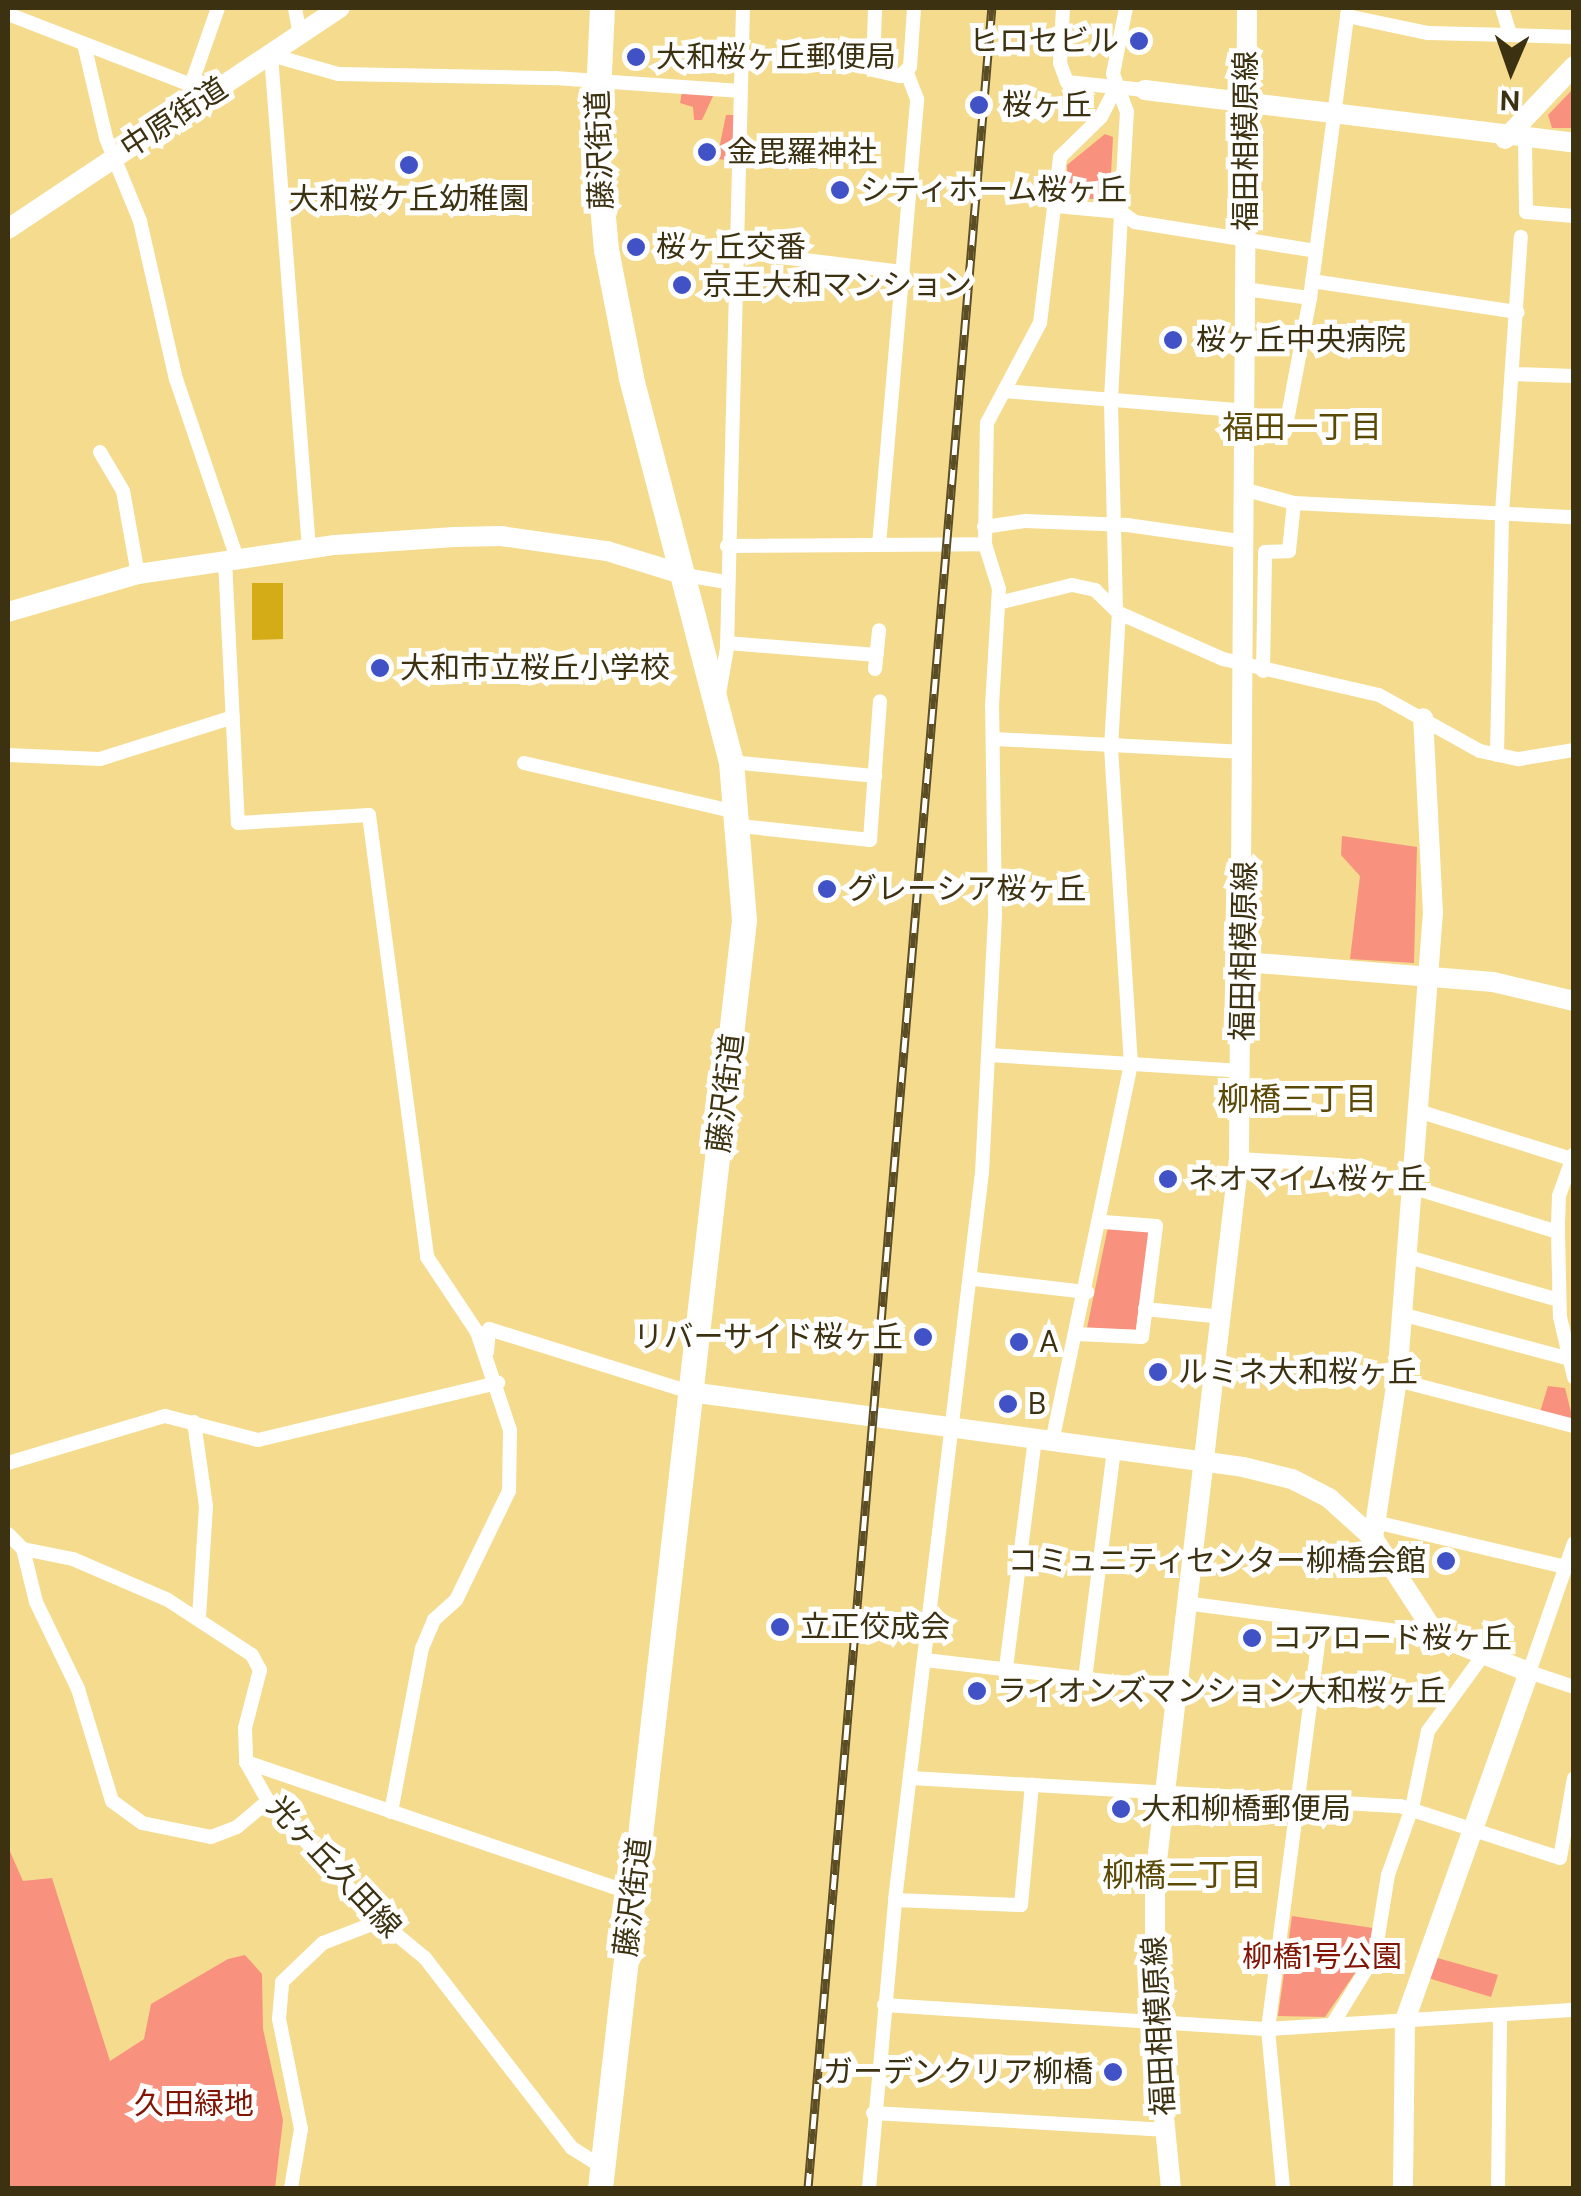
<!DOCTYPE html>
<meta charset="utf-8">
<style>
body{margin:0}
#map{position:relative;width:1581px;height:2196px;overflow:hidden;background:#f5db8d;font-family:"DM Sans","Noto Sans JP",sans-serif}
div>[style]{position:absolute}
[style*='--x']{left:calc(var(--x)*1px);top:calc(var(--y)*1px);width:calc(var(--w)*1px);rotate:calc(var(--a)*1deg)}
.green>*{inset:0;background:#f8927f}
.water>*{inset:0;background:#d4ac17}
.street>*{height:14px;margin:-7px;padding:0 7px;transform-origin:7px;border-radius:7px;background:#fff}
.secondary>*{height:20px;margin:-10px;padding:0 10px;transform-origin:10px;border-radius:10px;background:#fff}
.primary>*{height:20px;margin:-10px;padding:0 10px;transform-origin:10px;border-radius:10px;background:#fff}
.highway>*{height:25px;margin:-12.5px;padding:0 12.5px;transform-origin:12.5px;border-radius:12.5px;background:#fff}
.rail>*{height:9px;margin-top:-4.5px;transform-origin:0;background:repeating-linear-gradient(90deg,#fefefe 0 15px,#5b4d26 0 30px);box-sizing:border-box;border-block:2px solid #5b4d26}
.dots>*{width:28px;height:28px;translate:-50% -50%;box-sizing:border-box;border:5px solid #fefefe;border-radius:50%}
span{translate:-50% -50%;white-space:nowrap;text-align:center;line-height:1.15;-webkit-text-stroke:10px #fefefe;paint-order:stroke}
.poi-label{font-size:30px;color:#3c3111}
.right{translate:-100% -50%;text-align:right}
.left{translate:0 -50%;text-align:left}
.street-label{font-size:30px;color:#3c3111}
.park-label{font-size:30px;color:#821605}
.neighbourhood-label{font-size:32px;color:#5b4906}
.frame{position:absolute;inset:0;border:10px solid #3c3111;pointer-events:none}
.north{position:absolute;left:1461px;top:20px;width:100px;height:100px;-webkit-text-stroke:8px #fefefe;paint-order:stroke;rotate:182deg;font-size:28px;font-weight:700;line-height:40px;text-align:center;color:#3c3111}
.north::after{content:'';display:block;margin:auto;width:35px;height:45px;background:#3c3111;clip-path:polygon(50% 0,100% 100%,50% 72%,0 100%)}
</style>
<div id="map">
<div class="green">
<i style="clip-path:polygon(1573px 89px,1573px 128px,1552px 128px,1548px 115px)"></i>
<i style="clip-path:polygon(714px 94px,702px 120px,694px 120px,693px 107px,680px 103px,682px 92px)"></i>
<i style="clip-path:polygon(726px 115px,735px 115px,736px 161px,717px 159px)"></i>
<i style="clip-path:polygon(1105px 134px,1113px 137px,1110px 193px,1105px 200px,1068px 197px,1067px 165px)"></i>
<i style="clip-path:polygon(1342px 836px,1417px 847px,1414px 963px,1350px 959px,1360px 876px,1341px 855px)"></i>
<i style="clip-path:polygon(1108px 1227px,1149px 1232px,1136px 1330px,1087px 1328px)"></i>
<i style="clip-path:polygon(1548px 1386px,1565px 1388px,1573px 1420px,1540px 1412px)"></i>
<i style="clip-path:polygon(8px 1847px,23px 1881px,52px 1878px,110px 2061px,144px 2039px,151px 2004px,228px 1959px,245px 1955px,262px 1974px,263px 2029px,283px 2120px,275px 2188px,8px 2188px)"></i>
<i style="clip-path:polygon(1292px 1916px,1373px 1928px,1368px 1954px,1325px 2017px,1278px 2016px)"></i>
<i style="clip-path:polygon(1434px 1957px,1498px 1975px,1491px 1997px,1428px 1978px)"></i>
</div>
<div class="water">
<i style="clip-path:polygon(252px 583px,283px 583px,283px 639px,252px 640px)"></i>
</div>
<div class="street">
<i style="--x:295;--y:8;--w:27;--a:80"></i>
<i style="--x:875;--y:8;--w:62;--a:91.8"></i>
<i style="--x:873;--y:70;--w:28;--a:13"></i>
<i style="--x:900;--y:76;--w:13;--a:-42"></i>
<i style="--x:910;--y:67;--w:59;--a:-86.1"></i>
<i style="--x:1063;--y:8;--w:55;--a:93.1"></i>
<i style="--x:1060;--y:63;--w:20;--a:70"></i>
<i style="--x:1067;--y:82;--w:78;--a:5.9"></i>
<i style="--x:1502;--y:8;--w:28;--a:73"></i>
<i style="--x:1510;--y:35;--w:64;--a:1.8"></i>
<i style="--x:8;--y:14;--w:196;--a:21.2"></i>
<i style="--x:191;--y:85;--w:19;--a:43"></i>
<i style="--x:1347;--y:16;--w:83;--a:11.9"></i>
<i style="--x:1428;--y:33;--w:82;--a:1.4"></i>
<i style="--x:84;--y:44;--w:97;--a:76.8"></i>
<i style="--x:106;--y:138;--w:90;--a:67.7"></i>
<i style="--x:140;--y:221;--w:162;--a:77.2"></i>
<i style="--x:176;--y:379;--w:189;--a:71.2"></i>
<i style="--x:191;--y:85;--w:82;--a:-70.7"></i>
<i style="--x:1525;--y:140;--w:72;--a:89.2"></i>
<i style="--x:1526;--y:212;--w:48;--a:4.8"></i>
<i style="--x:1056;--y:206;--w:65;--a:5.3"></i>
<i style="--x:1121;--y:212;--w:100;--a:-86.6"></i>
<i style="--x:1127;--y:112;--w:40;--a:-110.2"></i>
<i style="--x:1113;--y:74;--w:67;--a:-78.9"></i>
<i style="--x:1121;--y:212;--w:17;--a:36"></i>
<i style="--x:1135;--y:222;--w:183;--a:9.1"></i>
<i style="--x:740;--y:252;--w:163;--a:7"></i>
<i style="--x:1312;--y:281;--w:208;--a:8.6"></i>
<i style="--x:1245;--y:289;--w:66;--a:7.9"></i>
<i style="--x:1310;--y:298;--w:136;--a:100.6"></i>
<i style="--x:1285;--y:432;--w:39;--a:-174"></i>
<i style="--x:1310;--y:298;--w:292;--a:-82.5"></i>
<i style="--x:1512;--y:374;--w:62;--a:1.8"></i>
<i style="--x:1004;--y:391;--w:242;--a:4.7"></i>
<i style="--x:100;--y:452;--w:45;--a:59.5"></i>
<i style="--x:123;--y:491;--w:84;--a:79.8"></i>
<i style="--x:1246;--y:490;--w:50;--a:15.2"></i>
<i style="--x:1294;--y:503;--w:280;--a:2.9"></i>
<i style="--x:984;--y:527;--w:41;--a:-8.3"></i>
<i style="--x:1025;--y:521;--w:102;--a:2.2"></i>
<i style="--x:1127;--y:525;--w:120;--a:8.1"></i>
<i style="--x:879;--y:545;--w:448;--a:-85.1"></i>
<i style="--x:917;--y:99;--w:28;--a:-111"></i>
<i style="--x:727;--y:546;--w:258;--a:-0.4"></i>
<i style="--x:309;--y:549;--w:495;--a:-94.4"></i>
<i style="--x:271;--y:55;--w:70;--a:15.8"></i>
<i style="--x:338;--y:74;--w:217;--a:1.1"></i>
<i style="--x:555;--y:78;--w:186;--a:4"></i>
<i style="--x:225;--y:560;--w:263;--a:87.2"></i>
<i style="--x:238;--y:823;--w:131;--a:-3.5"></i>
<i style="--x:369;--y:815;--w:446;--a:82.5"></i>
<i style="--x:427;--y:1257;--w:90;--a:56.3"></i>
<i style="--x:477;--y:1332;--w:103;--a:71.4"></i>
<i style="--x:510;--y:1430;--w:61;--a:90.9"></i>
<i style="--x:509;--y:1491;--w:121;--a:115.9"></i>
<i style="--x:456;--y:1600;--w:30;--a:138"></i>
<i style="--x:434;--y:1620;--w:30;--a:113"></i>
<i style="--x:422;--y:1648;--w:167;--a:100.7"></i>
<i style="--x:685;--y:575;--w:42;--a:9.7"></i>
<i style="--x:998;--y:603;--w:76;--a:-13.7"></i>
<i style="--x:1072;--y:585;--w:24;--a:12"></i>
<i style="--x:1095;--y:590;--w:33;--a:44"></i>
<i style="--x:1119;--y:613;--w:114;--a:23.9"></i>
<i style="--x:1223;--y:659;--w:160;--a:13"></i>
<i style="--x:1379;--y:695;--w:115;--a:29"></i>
<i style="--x:1480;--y:751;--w:40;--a:12"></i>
<i style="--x:1519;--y:759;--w:56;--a:-9.3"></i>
<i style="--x:1116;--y:609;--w:210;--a:-91.4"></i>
<i style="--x:1111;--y:399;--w:187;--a:-86.9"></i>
<i style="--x:727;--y:643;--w:150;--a:4.6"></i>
<i style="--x:875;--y:669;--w:39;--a:-84"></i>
<i style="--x:1263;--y:671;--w:119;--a:-89"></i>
<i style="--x:1265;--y:552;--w:24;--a:-2"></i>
<i style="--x:1289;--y:551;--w:48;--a:-84.1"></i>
<i style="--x:718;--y:700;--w:53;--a:-80.2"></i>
<i style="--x:727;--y:648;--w:640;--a:-88.57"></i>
<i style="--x:995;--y:739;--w:250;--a:3"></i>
<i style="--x:8;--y:755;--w:92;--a:2.5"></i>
<i style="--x:100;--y:759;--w:139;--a:-17.5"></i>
<i style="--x:1497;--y:755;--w:242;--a:-88.8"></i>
<i style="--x:1502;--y:513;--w:277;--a:-86.1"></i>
<i style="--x:731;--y:762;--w:145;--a:5.6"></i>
<i style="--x:524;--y:763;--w:219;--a:13"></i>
<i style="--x:740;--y:826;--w:131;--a:6.1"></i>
<i style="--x:870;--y:840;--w:139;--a:-85.9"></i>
<i style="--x:989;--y:1055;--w:253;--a:3.6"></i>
<i style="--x:1415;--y:1110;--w:164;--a:17.4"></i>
<i style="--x:1574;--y:1154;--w:45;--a:109.7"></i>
<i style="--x:1559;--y:1196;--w:36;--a:92"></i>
<i style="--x:1558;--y:1232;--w:85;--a:88.7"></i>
<i style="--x:1560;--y:1317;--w:62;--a:76.9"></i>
<i style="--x:1239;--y:1159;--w:100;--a:3.4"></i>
<i style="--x:1339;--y:1165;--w:229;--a:17"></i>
<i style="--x:1405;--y:1256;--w:159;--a:16"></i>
<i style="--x:974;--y:1279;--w:114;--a:6.6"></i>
<i style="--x:1145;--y:1309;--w:78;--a:5.9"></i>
<i style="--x:1401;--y:1314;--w:175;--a:14.9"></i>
<i style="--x:1077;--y:1334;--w:65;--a:2.6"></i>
<i style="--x:1142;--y:1337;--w:112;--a:-82.8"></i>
<i style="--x:1156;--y:1226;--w:52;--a:-175.6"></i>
<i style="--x:487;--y:1352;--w:23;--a:-85"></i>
<i style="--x:489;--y:1329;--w:211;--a:17.4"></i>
<i style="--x:1397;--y:1380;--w:183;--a:14.6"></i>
<i style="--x:194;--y:1422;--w:85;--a:81.9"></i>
<i style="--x:206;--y:1506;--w:111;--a:93.6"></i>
<i style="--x:1052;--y:1442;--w:385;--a:-78.2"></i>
<i style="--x:1131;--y:1065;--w:319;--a:-93.6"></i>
<i style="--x:1111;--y:747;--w:134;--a:-86.6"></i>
<i style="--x:8;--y:1463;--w:164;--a:-16.7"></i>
<i style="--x:165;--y:1416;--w:96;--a:14.5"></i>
<i style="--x:258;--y:1440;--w:247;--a:-13.4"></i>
<i style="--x:1375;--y:1522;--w:195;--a:13.3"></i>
<i style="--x:8;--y:1534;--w:21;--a:45"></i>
<i style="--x:23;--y:1549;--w:51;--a:11.3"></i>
<i style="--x:73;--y:1559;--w:103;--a:23.3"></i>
<i style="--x:168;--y:1600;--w:100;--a:33.2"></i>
<i style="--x:252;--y:1655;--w:17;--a:62"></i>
<i style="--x:260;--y:1670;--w:60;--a:104.5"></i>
<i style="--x:245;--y:1728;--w:34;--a:88"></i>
<i style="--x:246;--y:1762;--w:45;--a:60.6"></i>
<i style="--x:268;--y:1801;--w:164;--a:47"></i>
<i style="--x:380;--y:1921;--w:58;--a:39.4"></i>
<i style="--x:425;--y:1958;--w:240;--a:52.3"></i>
<i style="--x:572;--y:2148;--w:36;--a:32"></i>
<i style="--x:1574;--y:1543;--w:137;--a:109.2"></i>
<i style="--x:1529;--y:1672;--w:47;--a:18.4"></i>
<i style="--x:23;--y:1549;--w:55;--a:76.2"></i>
<i style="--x:36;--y:1602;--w:97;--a:64.2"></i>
<i style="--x:78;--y:1689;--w:117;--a:73.1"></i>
<i style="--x:112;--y:1801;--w:37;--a:36"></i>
<i style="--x:142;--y:1823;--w:70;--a:11.5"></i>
<i style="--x:211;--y:1837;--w:28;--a:-21"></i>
<i style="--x:237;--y:1827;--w:40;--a:-40"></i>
<i style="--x:1185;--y:1603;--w:254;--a:7.5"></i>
<i style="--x:925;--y:1660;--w:251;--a:6.6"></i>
<i style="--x:1006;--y:1668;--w:230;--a:-82.8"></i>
<i style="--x:1085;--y:1679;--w:231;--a:-82.8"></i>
<i style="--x:246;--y:1762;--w:409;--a:18.8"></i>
<i style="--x:911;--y:1778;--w:490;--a:3.3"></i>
<i style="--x:1400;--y:1806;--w:168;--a:18"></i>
<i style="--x:1560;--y:1858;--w:81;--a:-80.1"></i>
<i style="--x:895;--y:1900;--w:126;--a:2.3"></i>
<i style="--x:1021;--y:1905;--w:121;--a:-84.8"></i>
<i style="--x:884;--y:2005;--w:385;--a:3.6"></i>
<i style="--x:1268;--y:2029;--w:307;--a:-3.6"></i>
<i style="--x:1332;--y:2025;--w:82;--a:-58.4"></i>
<i style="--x:1375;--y:1955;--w:81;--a:-80.8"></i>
<i style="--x:1388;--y:1875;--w:71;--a:-70.3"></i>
<i style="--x:1412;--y:1808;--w:79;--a:-78.3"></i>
<i style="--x:1428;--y:1731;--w:95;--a:-54"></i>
<i style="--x:873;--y:2113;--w:291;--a:3.3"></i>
<i style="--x:291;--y:2188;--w:60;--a:-80.4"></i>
<i style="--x:301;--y:2129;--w:112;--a:-101.3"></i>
<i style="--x:279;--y:2019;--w:37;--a:-85"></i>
<i style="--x:282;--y:1982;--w:57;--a:-43.6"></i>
<i style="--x:323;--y:1943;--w:61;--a:-21.1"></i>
<i style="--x:869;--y:2188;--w:289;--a:-84.8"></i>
<i style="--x:895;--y:1900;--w:732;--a:-83.18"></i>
<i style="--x:982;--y:1173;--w:260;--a:-87.1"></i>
<i style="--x:995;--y:913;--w:207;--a:-90.8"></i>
<i style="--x:992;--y:706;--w:117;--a:-86.6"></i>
<i style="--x:999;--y:589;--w:47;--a:-107.3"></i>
<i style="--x:985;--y:544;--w:121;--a:-89.1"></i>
<i style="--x:987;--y:423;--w:113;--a:-62.1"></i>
<i style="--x:1040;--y:323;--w:167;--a:-83.1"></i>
<i style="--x:1060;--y:157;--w:57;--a:-44.3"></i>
<i style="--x:1101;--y:117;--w:34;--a:-63"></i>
<i style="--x:1283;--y:2188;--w:160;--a:-95.4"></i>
<i style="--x:1268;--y:2029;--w:411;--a:-82.6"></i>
<i style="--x:1498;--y:2188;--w:171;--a:-89.3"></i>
</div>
<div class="secondary">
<i style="--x:1145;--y:90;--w:432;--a:7"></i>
<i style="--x:1505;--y:139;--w:100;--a:-46.6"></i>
<i style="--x:8;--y:612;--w:135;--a:-16.3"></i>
<i style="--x:138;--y:574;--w:199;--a:-8.4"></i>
<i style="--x:335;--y:545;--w:120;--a:-3.8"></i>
<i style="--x:455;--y:537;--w:46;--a:-1.2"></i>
<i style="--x:501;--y:536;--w:107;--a:8.1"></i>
<i style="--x:607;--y:551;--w:82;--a:17.1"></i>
<i style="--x:1244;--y:962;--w:250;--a:4.6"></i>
<i style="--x:1493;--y:982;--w:83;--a:13.2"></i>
<i style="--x:690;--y:1392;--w:558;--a:7.72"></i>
<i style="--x:1243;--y:1467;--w:50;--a:13.8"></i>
<i style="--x:1292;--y:1479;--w:42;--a:27.2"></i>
<i style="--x:1329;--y:1498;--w:59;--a:42.3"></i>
<i style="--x:1373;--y:1538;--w:117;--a:56.9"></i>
<i style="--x:1437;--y:1636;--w:99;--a:21.4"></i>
<i style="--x:1529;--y:1672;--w:370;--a:109.6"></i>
<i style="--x:1405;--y:2021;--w:167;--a:90.7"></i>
<i style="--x:1373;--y:1538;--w:160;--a:-81.4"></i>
<i style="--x:1397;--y:1380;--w:468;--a:-85.6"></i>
<i style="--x:1433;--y:913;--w:195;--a:-92.9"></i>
<i style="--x:1171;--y:2188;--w:165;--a:-95.6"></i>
<i style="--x:1155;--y:2024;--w:146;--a:-90"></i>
<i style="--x:1155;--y:1878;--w:724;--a:-83.34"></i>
<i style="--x:1239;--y:1159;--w:1151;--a:-89.6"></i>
</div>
<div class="primary">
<i style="--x:8;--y:229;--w:399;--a:-33.7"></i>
</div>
<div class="highway">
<i style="--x:600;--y:2188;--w:1276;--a:-83.52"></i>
<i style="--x:744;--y:920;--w:159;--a:-94.7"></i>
<i style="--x:731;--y:762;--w:398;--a:-104.6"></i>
<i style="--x:631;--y:377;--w:129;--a:-101.1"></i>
<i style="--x:606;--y:250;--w:111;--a:-95.1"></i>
<i style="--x:596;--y:139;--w:131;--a:-87.4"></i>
</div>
<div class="rail">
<i style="--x:808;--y:2188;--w:2188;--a:-85.18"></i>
</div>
<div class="dots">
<i style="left:1139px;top:41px;background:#4052c6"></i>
<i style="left:636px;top:57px;background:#4052c6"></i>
<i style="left:979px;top:105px;background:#4052c6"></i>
<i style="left:707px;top:152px;background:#4052c6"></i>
<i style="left:409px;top:165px;background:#4052c6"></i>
<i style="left:840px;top:190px;background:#4052c6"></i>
<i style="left:636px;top:247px;background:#4052c6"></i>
<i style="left:682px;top:285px;background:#4052c6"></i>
<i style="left:1173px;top:340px;background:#4052c6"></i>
<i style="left:380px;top:668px;background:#4052c6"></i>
<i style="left:827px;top:889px;background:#4052c6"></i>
<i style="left:1168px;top:1179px;background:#4052c6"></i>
<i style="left:923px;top:1337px;background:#4052c6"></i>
<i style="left:1019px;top:1342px;background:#4052c6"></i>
<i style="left:1158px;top:1372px;background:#4052c6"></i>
<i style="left:1008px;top:1404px;background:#4052c6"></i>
<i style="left:1446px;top:1561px;background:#4052c6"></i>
<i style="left:780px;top:1627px;background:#4052c6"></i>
<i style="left:1252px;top:1638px;background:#4052c6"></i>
<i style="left:977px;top:1691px;background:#4052c6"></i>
<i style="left:1121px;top:1809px;background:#4052c6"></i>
<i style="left:1113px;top:2072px;background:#4052c6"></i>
</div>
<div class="poi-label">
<span class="right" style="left:1119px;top:41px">ヒロセビル</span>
<span class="left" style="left:656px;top:57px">大和桜ヶ丘郵便局</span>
<span class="left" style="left:1002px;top:105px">桜ヶ丘</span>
<span class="left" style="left:727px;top:152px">金毘羅神社</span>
<span class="left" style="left:860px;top:190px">シティホーム桜ヶ丘</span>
<span style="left:409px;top:199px">大和桜ケ丘幼稚園</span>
<span class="left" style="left:656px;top:247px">桜ヶ丘交番</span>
<span class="left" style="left:702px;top:285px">京王大和マンション</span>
<span class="left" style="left:1196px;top:340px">桜ヶ丘中央病院</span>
<span class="left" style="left:400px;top:668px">大和市立桜丘小学校</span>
<span class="left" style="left:847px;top:889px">グレーシア桜ヶ丘</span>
<span class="left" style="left:1188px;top:1179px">ネオマイム桜ヶ丘</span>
<span class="right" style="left:903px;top:1337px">リバーサイド桜ヶ丘</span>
<span class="left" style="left:1039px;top:1342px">A</span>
<span class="left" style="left:1178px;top:1372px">ルミネ大和桜ヶ丘</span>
<span class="left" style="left:1028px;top:1404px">B</span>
<span class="right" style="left:1426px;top:1561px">コミュニティセンター柳橋会館</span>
<span class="left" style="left:800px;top:1627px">立正佼成会</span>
<span class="left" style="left:1272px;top:1638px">コアロード桜ヶ丘</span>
<span class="left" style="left:997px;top:1691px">ライオンズマンション大和桜ヶ丘</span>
<span class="left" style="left:1141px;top:1809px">大和柳橋郵便局</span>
<span class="right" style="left:1093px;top:2072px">ガーデンクリア柳橋</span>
</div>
<div class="street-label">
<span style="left:174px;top:118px;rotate:-33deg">中原街道</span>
<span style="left:1246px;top:141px;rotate:-90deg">福田相模原線</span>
<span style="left:600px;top:150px;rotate:-92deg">藤沢街道</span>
<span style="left:1244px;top:951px;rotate:-89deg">福田相模原線</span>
<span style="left:726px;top:1093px;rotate:-83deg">藤沢街道</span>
<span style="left:334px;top:1867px;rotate:47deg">光ヶ丘久田線</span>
<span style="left:633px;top:1897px;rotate:-83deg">藤沢街道</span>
<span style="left:1159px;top:2026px;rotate:-93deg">福田相模原線</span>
</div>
<div class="park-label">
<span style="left:1322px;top:1957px">柳橋1号公園</span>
<span style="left:194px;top:2104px">久田緑地</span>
</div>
<div class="neighbourhood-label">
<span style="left:1302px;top:427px">福田一丁目</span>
<span style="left:1297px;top:1099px">柳橋三丁目</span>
<span style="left:1182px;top:1875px">柳橋二丁目</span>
</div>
<div class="frame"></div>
<div class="north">N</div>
</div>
